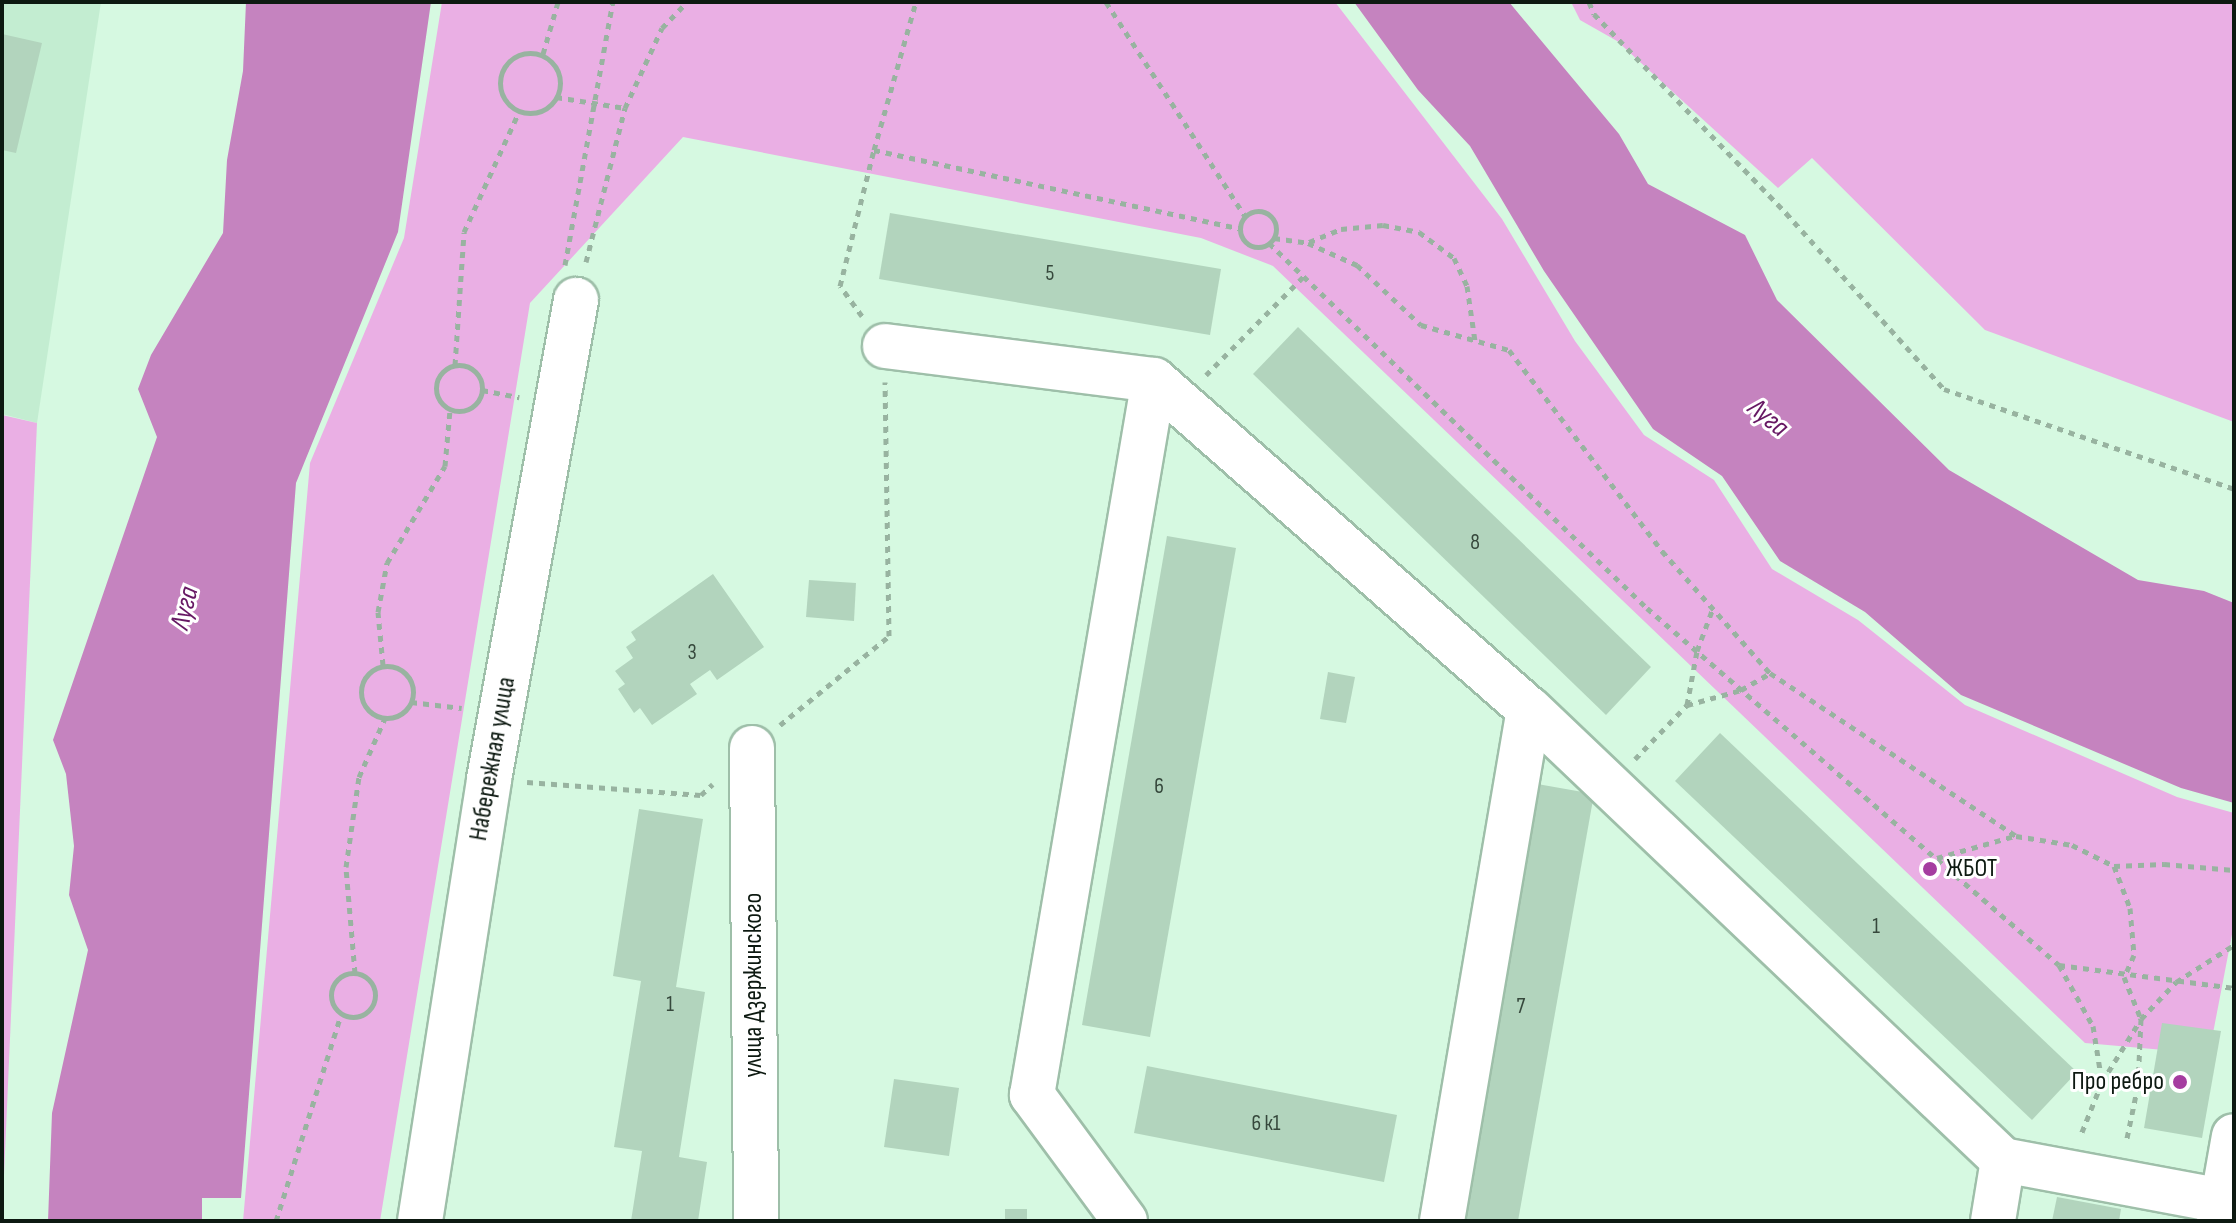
<!DOCTYPE html>
<meta charset="utf-8">
<style>
body{margin:0}
#map{position:relative;width:2236px;height:1223px;overflow:hidden;background:#d6f9e1;font-family:"Sofia Sans Condensed",sans-serif}
div>[style]{position:absolute}
[style*='--x']{left:calc(var(--x)*1px);top:calc(var(--y)*1px);width:calc(var(--w)*1px);rotate:calc(var(--a)*1deg)}
.built>*{inset:0;background:#c3edd1}
.green>*{inset:0;background:#eaafe4}
.water>*{inset:0;background:#c583bf}
.building>*{inset:0;background:#b2d4bd}
.path>*{height:5px;margin-top:-2.5px;transform-origin:0;background:repeating-linear-gradient(90deg,#98b3a0 0 6px,transparent 0 12px)}
.path>.ring{margin:-2.5px;padding:0;box-sizing:content-box;background:none;border:5px solid #98b3a0;border-radius:50%}
.roads{filter:drop-shadow(2px 0 #9ebfa9) drop-shadow(-2px 0 #9ebfa9) drop-shadow(0 2px #9ebfa9) drop-shadow(0 -2px #9ebfa9)}
.minor>*{height:44px;margin:-22px;padding:0 22px;transform-origin:22px;border-radius:22px;background:#fff}
.dots>*{width:22px;height:22px;translate:-50% -50%;box-sizing:border-box;border:4px solid #fff;border-radius:50%}
span{translate:-50% -50%;white-space:nowrap;text-align:center;line-height:1.15;-webkit-text-stroke:6px #fff;paint-order:stroke}
.number-label{font-size:22px;color:#36483c}
.number-label span{-webkit-text-stroke-width:0}
.street-label{font-size:26px;color:#0d1911}
.poi-label{font-size:26px;color:#0d1911}
.left{translate:0 -50%;text-align:left}
.right{translate:-100% -50%;text-align:right}
.water-label{font-size:28px;color:#661763;font-style:italic}
.frame{position:absolute;inset:0;border:4px solid #0d1911;pointer-events:none}
</style>
<div id="map">
<div class="built">
<i style="clip-path:polygon(2px 2px,101px 2px,37px 423px,2px 414px)"></i>
</div>
<div class="green">
<i style="clip-path:polygon(442px 2px,1335px 2px,1502px 219px,1575px 341px,1644px 435px,1714px 480px,1772px 569px,1858px 620px,1965px 705px,2177px 797px,2234px 813px,2234px 924px,2209px 1054px,2085px 1043px,1273px 266px,1201px 238px,683px 137px,530px 303px,380px 1221px,243px 1221px,310px 463px,404px 238px)"></i>
<i style="clip-path:polygon(1571px 2px,2234px 2px,2234px 422px,1985px 330px,1812px 158px,1778px 188px,1617px 41px,1580px 20px)"></i>
<i style="clip-path:polygon(2px 415px,37px 423px,2px 1221px)"></i>
</div>
<div class="water">
<i style="clip-path:polygon(246px 2px,431px 2px,398px 232px,296px 483px,241px 1198px,202px 1198px,202px 1221px,48px 1221px,52px 1113px,88px 950px,69px 895px,74px 846px,66px 774px,53px 740px,157px 437px,138px 389px,151px 355px,223px 233px,227px 160px,243px 71px)"></i>
<i style="clip-path:polygon(1354px 2px,1509px 2px,1619px 134px,1648px 184px,1745px 235px,1777px 300px,1949px 470px,2138px 580px,2204px 591px,2234px 603px,2234px 803px,2181px 788px,1961px 695px,1865px 612px,1780px 561px,1722px 476px,1653px 429px,1544px 271px,1470px 146px,1418px 90px)"></i>
</div>
<div class="building">
<i style="clip-path:polygon(2px 34px,42px 43px,16px 153px,2px 150px)"></i>
<i style="clip-path:polygon(890px 213px,1221px 269px,1210px 335px,879px 279px)"></i>
<i style="clip-path:polygon(1298px 327px,1651px 667px,1606px 715px,1253px 374px)"></i>
<i style="clip-path:polygon(1167px 536px,1236px 548px,1150px 1037px,1082px 1025px)"></i>
<i style="clip-path:polygon(713px 574px,764px 647px,717px 680px,710px 670px,690px 684px,697px 694px,652px 725px,640px 708px,634px 713px,618px 689px,625px 684px,615px 671px,633px 658px,626px 647px,636px 640px,631px 632px)"></i>
<i style="clip-path:polygon(809px 580px,856px 583px,854px 621px,806px 617px)"></i>
<i style="clip-path:polygon(1328px 672px,1355px 677px,1346px 723px,1320px 719px)"></i>
<i style="clip-path:polygon(1720px 733px,2077px 1072px,2032px 1120px,1675px 781px)"></i>
<i style="clip-path:polygon(1526px 782px,1594px 794px,1518px 1221px,1448px 1221px)"></i>
<i style="clip-path:polygon(639px 809px,703px 819px,676px 987px,705px 992px,679px 1157px,707px 1162px,698px 1221px,631px 1221px,642px 1151px,614px 1147px,641px 981px,613px 976px)"></i>
<i style="clip-path:polygon(2162px 1023px,2221px 1031px,2202px 1138px,2144px 1128px)"></i>
<i style="clip-path:polygon(1147px 1066px,1397px 1115px,1384px 1182px,1134px 1133px)"></i>
<i style="clip-path:polygon(894px 1079px,959px 1088px,949px 1156px,884px 1147px)"></i>
<i style="clip-path:polygon(2057px 1197px,2121px 1209px,2119px 1221px,2052px 1221px)"></i>
<i style="clip-path:polygon(1005px 1209px,1027px 1209px,1027px 1221px,1005px 1221px)"></i>
</div>
<div class="path">
<i style="--x:1106;--y:2;--w:255;--a:57"></i>
<i style="--x:1589;--y:2;--w:13;--a:67"></i>
<i style="--x:1594;--y:14;--w:277;--a:46"></i>
<i style="--x:1786;--y:213;--w:237;--a:48.1"></i>
<i style="--x:1944;--y:389;--w:307;--a:19"></i>
<i class="ring" style="left:500px;top:53px;width:55px;height:55px"></i>
<i style="--x:543;--y:54;--w:54;--a:-73.9"></i>
<i style="--x:556;--y:97;--w:70;--a:9.1"></i>
<i style="--x:625;--y:108;--w:88;--a:-65.2"></i>
<i style="--x:662;--y:28;--w:36;--a:-46"></i>
<i style="--x:874;--y:150;--w:154;--a:-74.2"></i>
<i class="ring" style="left:1240px;top:211px;width:31px;height:31px"></i>
<i style="--x:1274;--y:238;--w:34;--a:8"></i>
<i style="--x:1308;--y:243;--w:54;--a:24.2"></i>
<i style="--x:1357;--y:265;--w:88;--a:43.2"></i>
<i style="--x:1421;--y:325;--w:91;--a:15.9"></i>
<i style="--x:1509;--y:350;--w:253;--a:52.7"></i>
<i style="--x:1662;--y:551;--w:163;--a:48.5"></i>
<i style="--x:1770;--y:673;--w:295;--a:33.5"></i>
<i style="--x:2016;--y:836;--w:57;--a:9.1"></i>
<i style="--x:2072;--y:845;--w:47;--a:26.6"></i>
<i style="--x:2114;--y:866;--w:50;--a:-2.3"></i>
<i style="--x:2164;--y:864;--w:70;--a:4.9"></i>
<i style="--x:1309;--y:242;--w:35;--a:-22"></i>
<i style="--x:1341;--y:229;--w:42;--a:-5.4"></i>
<i style="--x:1383;--y:225;--w:37;--a:11"></i>
<i style="--x:1419;--y:232;--w:44;--a:36.6"></i>
<i style="--x:1454;--y:258;--w:31;--a:65"></i>
<i style="--x:1467;--y:286;--w:56;--a:81.7"></i>
<i style="--x:1269;--y:243;--w:525;--a:44"></i>
<i style="--x:1647;--y:608;--w:545;--a:40.91"></i>
<i style="--x:2059;--y:965;--w:177;--a:7.5"></i>
<i style="--x:586;--y:262;--w:159;--a:-75.8"></i>
<i style="--x:565;--y:265;--w:267;--a:-79.7"></i>
<i style="--x:862;--y:316;--w:37;--a:-126"></i>
<i style="--x:840;--y:286;--w:140;--a:-76"></i>
<i style="--x:874;--y:150;--w:373;--a:12.1"></i>
<i style="--x:455;--y:365;--w:133;--a:-86.1"></i>
<i style="--x:464;--y:232;--w:132;--a:-65.4"></i>
<i class="ring" style="left:436px;top:365px;width:41px;height:41px"></i>
<i style="--x:1206;--y:375;--w:139;--a:-45.3"></i>
<i style="--x:482;--y:390;--w:38;--a:11"></i>
<i style="--x:383;--y:665;--w:53;--a:-95.4"></i>
<i style="--x:378;--y:612;--w:50;--a:-79.6"></i>
<i style="--x:387;--y:563;--w:113;--a:-59.1"></i>
<i style="--x:445;--y:466;--w:56;--a:-84.9"></i>
<i class="ring" style="left:361px;top:666px;width:47px;height:47px"></i>
<i style="--x:411;--y:702;--w:51;--a:6.7"></i>
<i style="--x:1687;--y:705;--w:55;--a:-79.5"></i>
<i style="--x:1697;--y:651;--w:46;--a:-69.6"></i>
<i style="--x:780;--y:725;--w:141;--a:-39.2"></i>
<i style="--x:889;--y:636;--w:254;--a:-90.9"></i>
<i style="--x:1635;--y:759;--w:75;--a:-46.1"></i>
<i style="--x:1687;--y:705;--w:56;--a:-15.5"></i>
<i style="--x:1741;--y:690;--w:34;--a:-30"></i>
<i style="--x:527;--y:782;--w:174;--a:4.3"></i>
<i style="--x:701;--y:795;--w:16;--a:-43"></i>
<i style="--x:1937;--y:858;--w:81;--a:-15.8"></i>
<i style="--x:2114;--y:866;--w:45;--a:69.1"></i>
<i style="--x:2130;--y:908;--w:47;--a:85.1"></i>
<i style="--x:2134;--y:955;--w:24;--a:114"></i>
<i style="--x:2124;--y:977;--w:45;--a:68"></i>
<i style="--x:2141;--y:1019;--w:66;--a:92.6"></i>
<i style="--x:2138;--y:1085;--w:59;--a:101.7"></i>
<i style="--x:2059;--y:965;--w:70;--a:60.9"></i>
<i style="--x:2093;--y:1026;--w:57;--a:80.9"></i>
<i style="--x:2102;--y:1082;--w:59;--a:111.8"></i>
<i style="--x:355;--y:973;--w:106;--a:-94.9"></i>
<i style="--x:346;--y:867;--w:91;--a:-81.8"></i>
<i style="--x:359;--y:777;--w:64;--a:-66.2"></i>
<i class="ring" style="left:331px;top:973px;width:39px;height:39px"></i>
<i style="--x:2102;--y:1082;--w:74;--a:-58.2"></i>
<i style="--x:2141;--y:1019;--w:51;--a:-46.6"></i>
<i style="--x:2176;--y:982;--w:69;--a:-32.5"></i>
<i style="--x:276;--y:1221;--w:216;--a:-72.5"></i>
</div>
<div class="roads">
<div class="minor">
<i style="--x:885;--y:346;--w:271;--a:7.2"></i>
<i style="--x:1154;--y:380;--w:499;--a:41.3"></i>
<i style="--x:1529;--y:709;--w:654;--a:43.58"></i>
<i style="--x:2003;--y:1160;--w:224;--a:10.6"></i>
<i style="--x:752;--y:748;--w:473;--a:89.5"></i>
<i style="--x:420;--y:1221;--w:447;--a:-81.1"></i>
<i style="--x:489;--y:779;--w:487;--a:-79.7"></i>
<i style="--x:1125;--y:1221;--w:157;--a:-126.4"></i>
<i style="--x:1032;--y:1095;--w:725;--a:-80.32"></i>
<i style="--x:1442;--y:1221;--w:519;--a:-80.36"></i>
<i style="--x:1993;--y:1221;--w:62;--a:-80.7"></i>
<i style="--x:2219;--y:1221;--w:86;--a:-80"></i>
</div>
</div>
<div class="dots">
<i style="left:1930px;top:869px;background:#a53da0"></i>
<i style="left:2180px;top:1082px;background:#a53da0"></i>
</div>
<div class="number-label">
<span style="left:1050px;top:274px">5</span>
<span style="left:1475px;top:543px">8</span>
<span style="left:692px;top:653px">3</span>
<span style="left:1159px;top:787px">6</span>
<span style="left:1876px;top:927px">1</span>
<span style="left:670px;top:1005px">1</span>
<span style="left:1521px;top:1007px">7</span>
<span style="left:1266px;top:1124px">6 к1</span>
</div>
<div class="street-label">
<span style="left:493px;top:759px;rotate:-80deg">Набережная улица</span>
<span style="left:754px;top:985px;rotate:-90deg">улица Дзержинского</span>
</div>
<div class="poi-label">
<span class="left" style="left:1946px;top:869px">ЖБОТ</span>
<span class="right" style="left:2164px;top:1082px">Про ребро</span>
</div>
<div class="water-label">
<span style="left:1768px;top:418px;rotate:39deg">Луга</span>
<span style="left:185px;top:608px;rotate:-76deg">Луга</span>
</div>
<div class="frame"></div>
</div>
